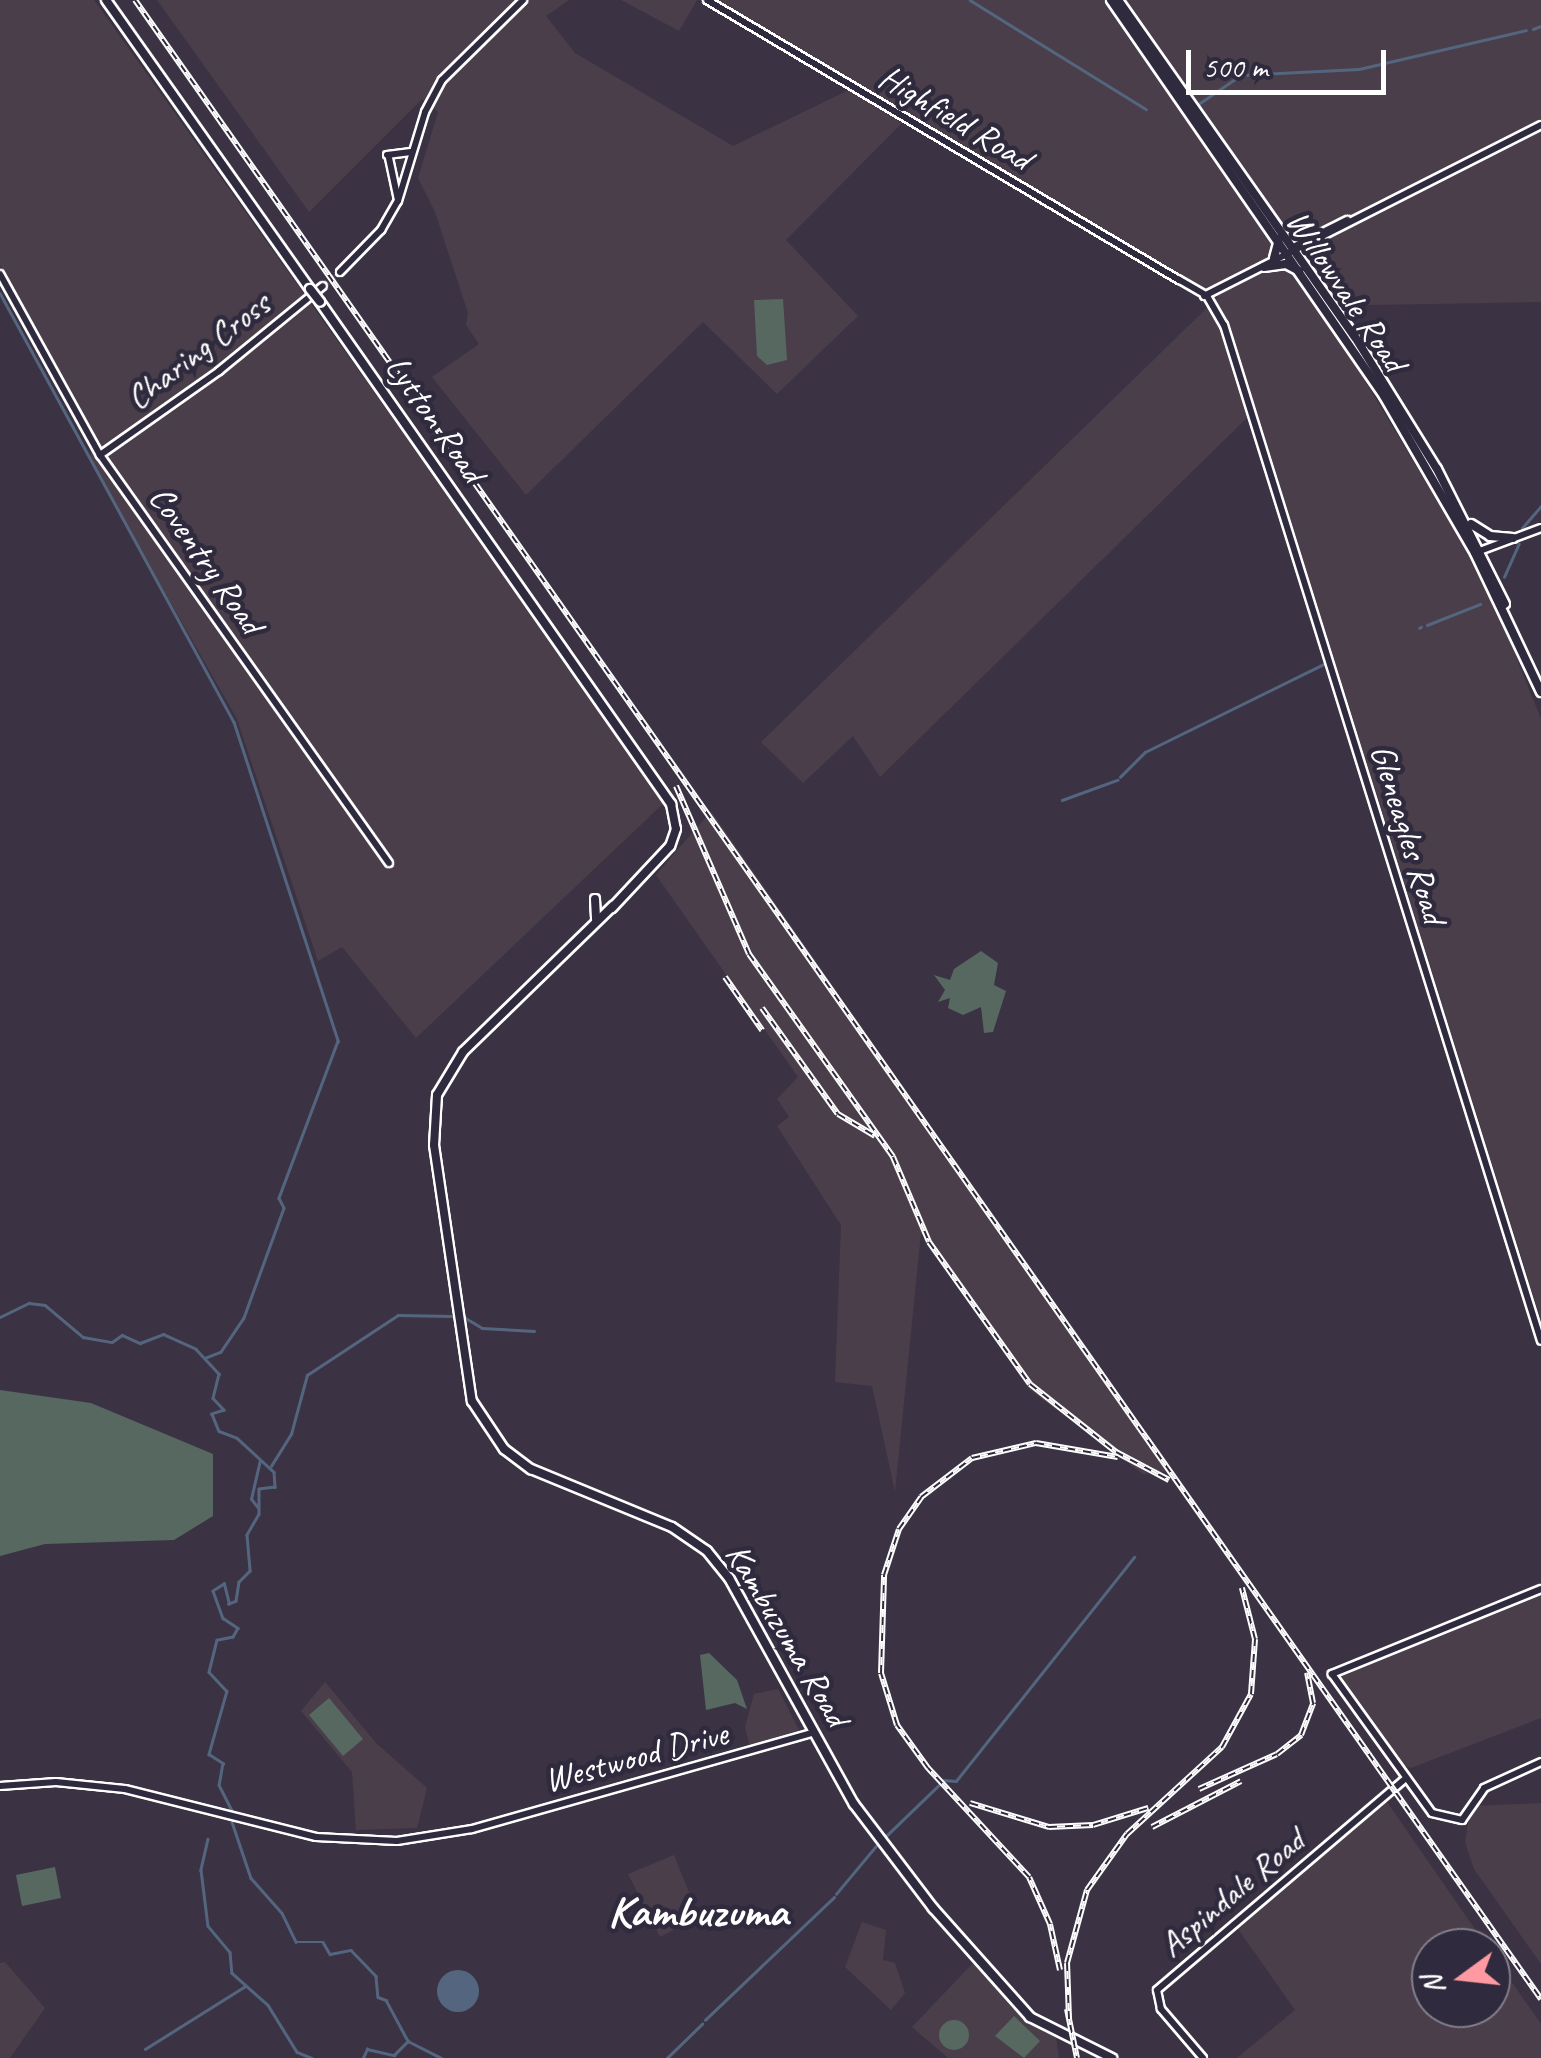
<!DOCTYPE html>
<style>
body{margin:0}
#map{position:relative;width:1541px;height:2058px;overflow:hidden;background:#3b3343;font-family:Caveat,sans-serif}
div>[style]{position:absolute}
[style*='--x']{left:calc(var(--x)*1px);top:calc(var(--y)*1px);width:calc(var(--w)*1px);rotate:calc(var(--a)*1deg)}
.built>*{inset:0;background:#4a3e4a}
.green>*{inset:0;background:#576860}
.round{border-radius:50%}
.water>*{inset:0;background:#54667f}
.stream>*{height:2.5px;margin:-1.25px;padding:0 1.25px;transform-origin:1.25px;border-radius:1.25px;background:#54667f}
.tertiary-tunnel>*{height:6px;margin-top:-3px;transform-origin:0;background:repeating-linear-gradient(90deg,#4f4756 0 6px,transparent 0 9px)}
.roads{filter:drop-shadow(2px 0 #fff) drop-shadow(-2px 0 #fff) drop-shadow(0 2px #fff) drop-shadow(0 -2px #fff)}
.tertiary>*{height:6px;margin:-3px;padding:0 3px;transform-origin:3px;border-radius:3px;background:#2f2a3d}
.secondary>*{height:8px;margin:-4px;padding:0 4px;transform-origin:4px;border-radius:4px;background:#2f2a3d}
.rail>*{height:6px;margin-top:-3px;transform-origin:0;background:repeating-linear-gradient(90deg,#2f2a3d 0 8px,#fff 0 16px);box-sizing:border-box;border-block:2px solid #fff}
.bridges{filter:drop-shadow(2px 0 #fff) drop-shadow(-2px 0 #fff) drop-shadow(0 2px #fff) drop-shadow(0 -2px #fff)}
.secondary-bridge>*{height:8px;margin:-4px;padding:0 4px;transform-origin:4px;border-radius:4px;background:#2f2a3d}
span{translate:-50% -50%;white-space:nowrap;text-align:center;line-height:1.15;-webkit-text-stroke:9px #2f2a3d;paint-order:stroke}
.street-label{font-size:35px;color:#fff}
.district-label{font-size:45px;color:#fff;font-weight:700}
.north{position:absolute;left:1411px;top:1928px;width:100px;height:100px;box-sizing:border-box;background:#2f2a3d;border:2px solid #827f8b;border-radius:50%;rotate:255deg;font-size:28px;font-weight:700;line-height:40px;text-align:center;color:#fff}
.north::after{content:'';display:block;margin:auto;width:35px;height:45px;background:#ff9aa2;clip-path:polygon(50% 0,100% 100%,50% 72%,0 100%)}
.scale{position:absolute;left:1186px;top:50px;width:200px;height:45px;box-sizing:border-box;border:5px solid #fff;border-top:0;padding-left:12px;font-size:30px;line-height:35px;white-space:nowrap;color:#fff;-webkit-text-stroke:8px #2f2a3d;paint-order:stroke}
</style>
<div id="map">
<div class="built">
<i style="clip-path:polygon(0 0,94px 0,666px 801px,416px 1038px,342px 947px,318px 961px,237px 719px,89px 459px,95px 442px,0 265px)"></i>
<i style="clip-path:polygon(157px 0,569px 0,546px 16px,575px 53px,733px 146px,849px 90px,902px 123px,786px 240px,858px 316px,777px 394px,703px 322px,526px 495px,432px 377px,479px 344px,466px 325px,468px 313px,435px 212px,418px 178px,438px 112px,422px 99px,309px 212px)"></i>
<i style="clip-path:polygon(621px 0,697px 0,679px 31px)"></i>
<i style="clip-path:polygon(711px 0,1541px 0,1541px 302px,1320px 306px,1486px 582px,1541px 719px,1541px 1320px,1256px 409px,880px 777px,853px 736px,803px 783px,761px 742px,1218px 297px)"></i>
<i style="clip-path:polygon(711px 811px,1171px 1471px,1143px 1474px,1030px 1390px,921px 1233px,895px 1492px,872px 1386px,835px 1382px,841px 1225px,777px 1126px,789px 1117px,777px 1099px,798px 1077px,656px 875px)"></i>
<i style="clip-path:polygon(1541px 1592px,1541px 1718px,1411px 1768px,1397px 1762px,1334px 1671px)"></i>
<i style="clip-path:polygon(325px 1682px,377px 1744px,427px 1788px,417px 1828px,356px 1830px,352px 1772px,301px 1711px)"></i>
<i style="clip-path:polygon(778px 1689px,799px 1730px,750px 1747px,745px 1727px,754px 1694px)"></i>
<i style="clip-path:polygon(1385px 1799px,1488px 1948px,1431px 1948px,1431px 2008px,1491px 2008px,1491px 1952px,1541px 2024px,1541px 2058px,1237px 2058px,1295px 2010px,1238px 1929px)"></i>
<i style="clip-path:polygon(1541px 1803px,1541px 1964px,1474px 1869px,1465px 1842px,1471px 1806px)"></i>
<i style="clip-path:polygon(674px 1855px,699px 1917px,660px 1937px,628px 1874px)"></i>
<i style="clip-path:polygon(862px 1922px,886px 1930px,883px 1960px,895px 1963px,905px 1993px,891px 2010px,845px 1967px)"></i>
<i style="clip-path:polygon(5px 1962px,45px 2008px,10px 2058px,0 2058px,0 1963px)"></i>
<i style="clip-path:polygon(974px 1962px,1012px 2008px,1056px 2037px,1059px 2058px,948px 2058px,912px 2027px)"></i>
</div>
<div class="green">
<i style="clip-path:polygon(783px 299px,787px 360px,767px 365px,757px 356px,754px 300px)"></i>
<i style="clip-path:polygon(981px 951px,998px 963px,994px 985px,1006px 991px,993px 1032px,984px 1033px,981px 1007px,963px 1015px,948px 1008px,950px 998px,938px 1002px,945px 990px,934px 975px,950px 980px,954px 969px)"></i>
<i style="clip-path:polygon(0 1390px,91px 1403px,213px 1454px,213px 1516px,174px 1540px,45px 1544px,0 1556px)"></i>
<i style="clip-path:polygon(709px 1653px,737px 1680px,747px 1709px,735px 1703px,706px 1710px,700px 1655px)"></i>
<i style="clip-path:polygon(329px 1698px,363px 1739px,343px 1756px,309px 1715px)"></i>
<i style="clip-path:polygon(55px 1867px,61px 1898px,22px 1906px,16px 1875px)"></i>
<i style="clip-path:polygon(1014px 2016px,1040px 2041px,1024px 2058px,995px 2036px)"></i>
<i class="round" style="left:939px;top:2020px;width:30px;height:30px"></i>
</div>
<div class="water">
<i class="round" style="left:437px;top:1970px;width:42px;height:42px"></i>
</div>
<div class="stream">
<i style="--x:970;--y:0;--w:207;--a:31.8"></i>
<i style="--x:1533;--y:29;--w:9;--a:-21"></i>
<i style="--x:1197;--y:105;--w:53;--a:-34.3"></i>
<i style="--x:1241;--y:75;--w:118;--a:-2.9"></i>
<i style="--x:1359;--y:69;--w:171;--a:-13.1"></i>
<i style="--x:0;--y:293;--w:489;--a:61.4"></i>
<i style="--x:234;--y:722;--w:336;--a:71.9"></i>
<i style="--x:338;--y:1041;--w:168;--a:110.6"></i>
<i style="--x:279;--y:1198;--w:11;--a:63"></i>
<i style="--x:284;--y:1208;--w:117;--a:110"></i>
<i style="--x:244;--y:1318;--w:41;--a:124.1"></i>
<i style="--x:221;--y:1352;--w:16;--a:158"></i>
<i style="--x:1522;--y:528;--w:29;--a:-49"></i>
<i style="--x:1504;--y:577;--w:36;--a:-66"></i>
<i style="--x:1427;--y:625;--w:57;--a:-21.6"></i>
<i style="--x:1419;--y:628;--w:2;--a:-27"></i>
<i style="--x:1120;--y:777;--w:35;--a:-45"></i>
<i style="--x:1145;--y:752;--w:199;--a:-26.2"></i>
<i style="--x:1062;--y:800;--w:59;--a:-20"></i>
<i style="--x:0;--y:1317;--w:32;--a:-26"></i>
<i style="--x:29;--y:1303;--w:16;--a:7"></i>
<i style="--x:45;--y:1305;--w:50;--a:40.1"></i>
<i style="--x:83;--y:1337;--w:29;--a:10"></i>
<i style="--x:112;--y:1342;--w:12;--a:-35"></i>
<i style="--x:122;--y:1335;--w:20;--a:24"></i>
<i style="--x:140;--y:1343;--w:25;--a:-21"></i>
<i style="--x:163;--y:1334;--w:36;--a:24"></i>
<i style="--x:196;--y:1349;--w:34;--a:47"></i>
<i style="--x:219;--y:1374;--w:25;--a:104"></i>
<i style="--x:213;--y:1398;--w:16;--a:47"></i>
<i style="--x:224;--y:1410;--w:13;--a:162"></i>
<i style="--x:212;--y:1414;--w:18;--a:68"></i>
<i style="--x:219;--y:1431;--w:19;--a:21"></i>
<i style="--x:237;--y:1438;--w:50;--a:42.6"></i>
<i style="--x:274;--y:1472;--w:15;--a:86"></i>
<i style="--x:275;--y:1487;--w:16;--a:173"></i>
<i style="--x:259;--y:1489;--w:25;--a:90"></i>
<i style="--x:259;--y:1514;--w:24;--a:120"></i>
<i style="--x:247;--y:1535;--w:36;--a:85"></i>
<i style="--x:250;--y:1571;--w:16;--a:135"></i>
<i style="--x:239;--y:1582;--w:19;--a:99"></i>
<i style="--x:236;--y:1601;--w:8;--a:157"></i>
<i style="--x:229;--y:1604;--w:21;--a:-104"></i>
<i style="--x:224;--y:1584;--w:13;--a:148"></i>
<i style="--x:213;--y:1591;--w:29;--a:70"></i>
<i style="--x:223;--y:1618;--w:18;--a:34"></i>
<i style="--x:238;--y:1628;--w:10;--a:119"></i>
<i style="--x:233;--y:1637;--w:16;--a:169"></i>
<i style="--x:217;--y:1640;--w:33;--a:104"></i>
<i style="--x:209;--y:1672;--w:26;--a:47"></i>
<i style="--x:227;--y:1691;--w:66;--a:105.9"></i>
<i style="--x:209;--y:1754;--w:17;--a:33"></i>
<i style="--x:223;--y:1763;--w:22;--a:100"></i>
<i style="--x:219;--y:1785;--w:30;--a:63"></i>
<i style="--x:464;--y:1317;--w:21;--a:31"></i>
<i style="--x:482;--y:1328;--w:52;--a:3.3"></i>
<i style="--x:271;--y:1466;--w:38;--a:-58"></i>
<i style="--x:291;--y:1434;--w:61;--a:-74.8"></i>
<i style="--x:307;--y:1375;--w:109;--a:-33.4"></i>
<i style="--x:398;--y:1315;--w:54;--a:1.1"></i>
<i style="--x:258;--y:1508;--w:11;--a:-128"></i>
<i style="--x:251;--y:1499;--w:39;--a:-77"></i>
<i style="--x:943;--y:1780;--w:13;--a:4"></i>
<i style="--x:956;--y:1781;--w:286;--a:-51.5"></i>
<i style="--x:232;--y:1822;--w:59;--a:71.3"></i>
<i style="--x:251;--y:1878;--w:47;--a:48.5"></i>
<i style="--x:282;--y:1913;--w:32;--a:64"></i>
<i style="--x:296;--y:1942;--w:27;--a:0"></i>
<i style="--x:323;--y:1942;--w:14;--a:60"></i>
<i style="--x:330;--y:1954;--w:21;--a:-11"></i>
<i style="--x:351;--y:1950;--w:36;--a:46"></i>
<i style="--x:376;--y:1976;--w:21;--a:85"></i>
<i style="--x:378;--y:1997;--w:9;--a:21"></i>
<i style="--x:386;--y:2000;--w:47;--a:61.8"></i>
<i style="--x:408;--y:2041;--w:38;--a:27"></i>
<i style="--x:208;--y:1839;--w:32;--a:103"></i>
<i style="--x:201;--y:1870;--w:56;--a:82.9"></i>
<i style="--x:208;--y:1926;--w:34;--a:50"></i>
<i style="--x:230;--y:1952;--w:21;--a:85"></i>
<i style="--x:232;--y:1973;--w:48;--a:41.6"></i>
<i style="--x:268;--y:2005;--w:55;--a:58.3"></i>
<i style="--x:297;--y:2052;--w:16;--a:22"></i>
<i style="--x:883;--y:1839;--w:78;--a:-44"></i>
<i style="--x:836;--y:1894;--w:62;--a:-50.2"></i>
<i style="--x:705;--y:2020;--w:178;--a:-43.6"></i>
<i style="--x:145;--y:2049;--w:117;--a:-32.1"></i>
<i style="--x:363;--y:2058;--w:10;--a:-66"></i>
<i style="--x:367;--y:2049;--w:28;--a:13"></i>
<i style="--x:394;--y:2055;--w:20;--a:-45"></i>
<i style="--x:667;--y:2058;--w:49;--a:-44.2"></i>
</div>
<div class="tertiary-tunnel">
<i style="--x:323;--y:286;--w:22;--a:-39"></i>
</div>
<div class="roads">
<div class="tertiary">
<i style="--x:707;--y:0;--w:549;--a:30.68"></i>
<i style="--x:387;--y:155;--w:24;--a:-7"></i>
<i style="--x:389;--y:158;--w:43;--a:77.9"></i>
<i style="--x:1291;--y:248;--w:63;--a:-26.6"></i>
<i style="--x:340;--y:272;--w:59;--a:-45.7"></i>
<i style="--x:381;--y:230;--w:34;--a:-60"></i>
<i style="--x:398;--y:201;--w:93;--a:-73.1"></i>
<i style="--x:425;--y:112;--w:36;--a:-62"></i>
<i style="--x:442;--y:80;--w:114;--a:-44.6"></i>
<i style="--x:0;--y:274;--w:207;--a:61.1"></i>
<i style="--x:100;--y:455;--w:500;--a:54.7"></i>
<i style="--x:1178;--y:279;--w:34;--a:30"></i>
<i style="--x:1207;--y:296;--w:34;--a:60"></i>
<i style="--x:1224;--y:325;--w:1064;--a:72.67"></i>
<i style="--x:1204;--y:296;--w:378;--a:-26.9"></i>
<i style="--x:100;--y:455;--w:146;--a:-35.2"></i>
<i style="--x:219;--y:371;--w:134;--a:-39.3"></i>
<i style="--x:1477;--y:552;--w:68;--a:-20.6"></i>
<i style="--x:1541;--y:1589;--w:226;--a:157.9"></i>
<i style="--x:1332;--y:1674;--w:171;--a:54.3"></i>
<i style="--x:1432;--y:1813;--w:31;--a:13"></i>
<i style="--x:1462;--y:1820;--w:39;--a:-55"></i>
<i style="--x:1484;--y:1788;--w:63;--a:-24.5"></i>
<i style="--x:0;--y:1786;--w:56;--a:-4.1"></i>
<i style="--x:56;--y:1782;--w:69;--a:5.8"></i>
<i style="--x:125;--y:1789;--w:197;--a:14.1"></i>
<i style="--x:316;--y:1837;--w:81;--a:2.8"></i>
<i style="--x:397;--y:1841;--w:76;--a:-9.1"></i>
<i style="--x:472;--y:1829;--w:355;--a:-15.8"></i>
<i style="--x:1203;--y:2058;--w:65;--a:-130.6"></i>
<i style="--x:1161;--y:2009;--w:19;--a:-102"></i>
<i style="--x:1157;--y:1990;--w:324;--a:-40.4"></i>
</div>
<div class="secondary">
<i style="--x:106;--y:0;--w:354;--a:54.8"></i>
<i style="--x:1111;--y:0;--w:481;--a:55.4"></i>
<i style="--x:1384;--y:396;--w:181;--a:59.9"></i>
<i style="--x:1475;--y:553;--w:154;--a:64.6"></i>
<i style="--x:1118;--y:0;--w:412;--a:54.9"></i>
<i style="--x:1355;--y:337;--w:155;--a:58.2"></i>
<i style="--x:1437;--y:469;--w:151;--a:63.3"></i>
<i style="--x:1274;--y:258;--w:20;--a:-75"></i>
<i style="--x:1264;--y:267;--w:22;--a:-8"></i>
<i style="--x:1286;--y:264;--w:15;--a:28"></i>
<i style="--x:320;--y:302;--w:613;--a:55.04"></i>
<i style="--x:671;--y:804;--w:25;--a:79"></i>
<i style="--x:676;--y:829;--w:18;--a:109"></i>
<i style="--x:670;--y:846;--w:85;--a:133.1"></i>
<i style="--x:1471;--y:524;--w:22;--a:32"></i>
<i style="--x:1490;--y:536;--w:23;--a:5"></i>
<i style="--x:595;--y:899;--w:21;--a:87"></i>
<i style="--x:613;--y:906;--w:209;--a:135.8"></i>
<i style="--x:463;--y:1052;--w:50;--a:121.2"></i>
<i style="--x:437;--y:1095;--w:50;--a:93.4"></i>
<i style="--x:434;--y:1145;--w:259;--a:81.6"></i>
<i style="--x:472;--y:1401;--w:58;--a:56.3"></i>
<i style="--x:504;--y:1449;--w:34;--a:37"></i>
<i style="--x:531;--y:1469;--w:152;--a:22.4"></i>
<i style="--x:672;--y:1527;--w:42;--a:34.4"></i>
<i style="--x:707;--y:1551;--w:35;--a:51"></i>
<i style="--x:729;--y:1578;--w:258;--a:61.1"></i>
<i style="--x:854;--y:1804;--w:131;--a:52.8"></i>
<i style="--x:933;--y:1908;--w:146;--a:48.3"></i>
<i style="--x:1030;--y:2017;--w:92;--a:26.6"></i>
</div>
</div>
<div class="rail">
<i style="--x:135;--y:0;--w:2444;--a:54.88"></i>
<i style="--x:676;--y:786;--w:183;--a:66.5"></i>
<i style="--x:749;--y:954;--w:249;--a:54.6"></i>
<i style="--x:893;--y:1157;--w:92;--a:67"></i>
<i style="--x:929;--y:1242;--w:174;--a:54.6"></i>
<i style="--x:1030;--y:1384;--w:110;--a:38.3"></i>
<i style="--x:1116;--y:1452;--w:60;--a:27.8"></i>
<i style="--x:725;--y:977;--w:65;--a:55.1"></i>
<i style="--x:762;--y:1008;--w:130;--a:54.4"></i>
<i style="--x:838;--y:1114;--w:43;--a:30.7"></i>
<i style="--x:1199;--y:1789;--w:85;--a:-24.2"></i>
<i style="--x:1277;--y:1754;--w:31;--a:-38"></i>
<i style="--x:1301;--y:1735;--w:34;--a:-69"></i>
<i style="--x:1313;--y:1703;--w:31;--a:-101"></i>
<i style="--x:970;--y:1803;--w:83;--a:16.9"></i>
<i style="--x:1049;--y:1827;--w:44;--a:-2.6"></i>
<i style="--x:1093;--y:1825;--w:58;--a:-17.2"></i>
<i style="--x:1152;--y:1827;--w:100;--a:-27.3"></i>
<i style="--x:1060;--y:1970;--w:47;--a:-102.3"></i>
<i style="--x:1050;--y:1924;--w:51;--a:-114.1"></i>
<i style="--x:1029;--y:1877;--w:149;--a:-132.8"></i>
<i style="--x:928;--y:1768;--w:53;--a:-125.8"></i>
<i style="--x:897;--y:1725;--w:54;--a:-107.1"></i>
<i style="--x:881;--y:1673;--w:98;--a:-88.2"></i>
<i style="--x:884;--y:1575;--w:48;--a:-71.9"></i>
<i style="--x:899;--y:1529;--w:39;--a:-55"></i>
<i style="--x:921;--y:1497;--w:64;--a:-37.4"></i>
<i style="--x:972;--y:1458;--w:66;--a:-13.2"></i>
<i style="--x:1036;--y:1443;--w:83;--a:9.7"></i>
<i style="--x:1067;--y:2009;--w:50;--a:78.5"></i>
<i style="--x:1069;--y:2019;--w:56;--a:-92"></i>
<i style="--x:1067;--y:1963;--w:76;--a:-74.7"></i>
<i style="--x:1087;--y:1890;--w:69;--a:-54.5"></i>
<i style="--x:1127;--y:1834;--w:129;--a:-42.5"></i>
<i style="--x:1222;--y:1747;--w:60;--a:-61.3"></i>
<i style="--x:1251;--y:1694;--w:55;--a:-85.8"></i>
<i style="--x:1255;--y:1639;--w:53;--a:-104.3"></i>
</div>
<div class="bridges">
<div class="secondary-bridge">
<i style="--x:310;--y:289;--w:16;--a:52"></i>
</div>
</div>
<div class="street-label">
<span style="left:955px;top:118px;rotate:31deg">Highfield Road</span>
<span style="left:1346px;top:291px;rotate:56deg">Willowvale Road</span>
<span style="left:198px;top:351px;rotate:-37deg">Charing Cross</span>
<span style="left:435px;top:419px;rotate:55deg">Lytton Road</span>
<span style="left:206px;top:560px;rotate:55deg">Coventry Road</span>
<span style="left:1408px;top:834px;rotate:73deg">Gleneagles Road</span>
<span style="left:787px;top:1635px;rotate:59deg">Kambuzuma Road</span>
<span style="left:636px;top:1757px;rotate:-15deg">Westwood Drive</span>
<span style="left:1232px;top:1893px;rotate:-40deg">Aspindale Road</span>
</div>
<div class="district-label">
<span style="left:698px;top:1912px">Kambuzuma</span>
</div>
<div class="north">N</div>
<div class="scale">500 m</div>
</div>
